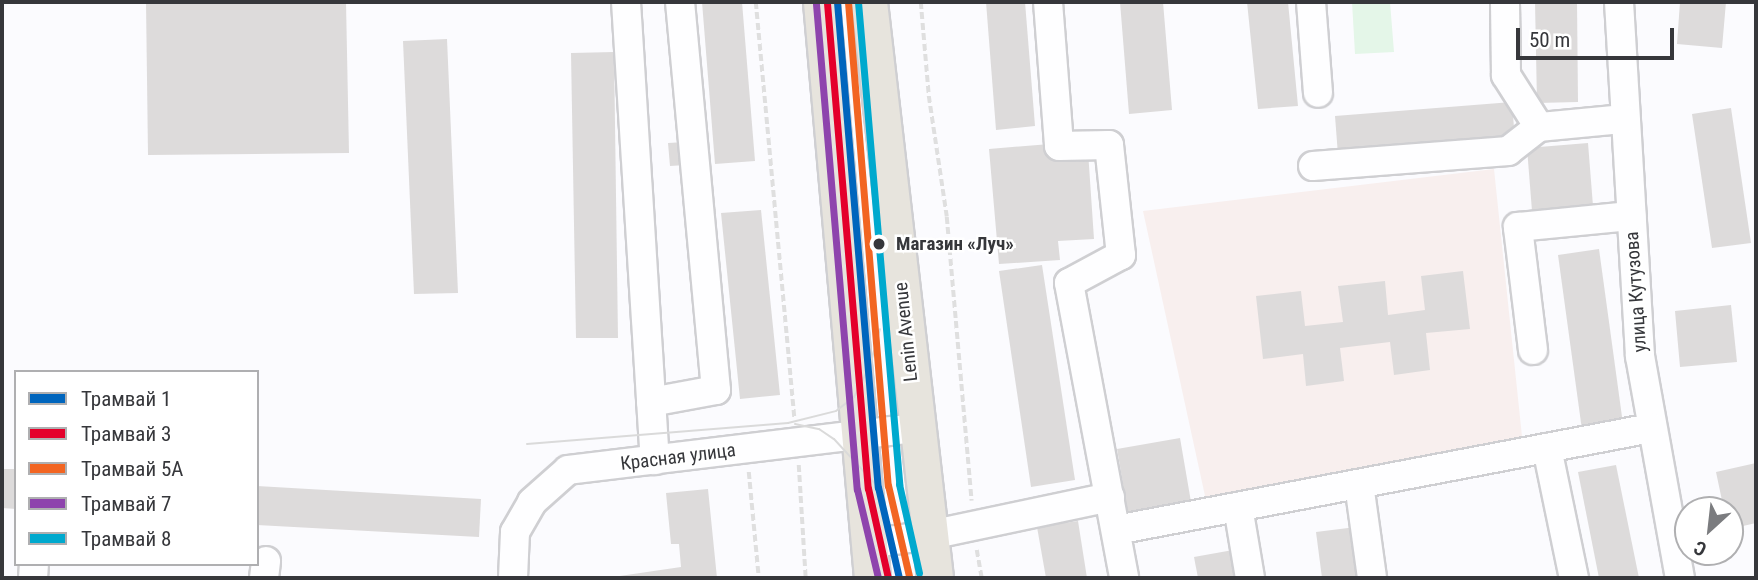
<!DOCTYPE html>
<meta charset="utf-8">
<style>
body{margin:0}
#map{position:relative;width:1758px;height:580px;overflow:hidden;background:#fbfbfe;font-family:"Roboto Condensed",sans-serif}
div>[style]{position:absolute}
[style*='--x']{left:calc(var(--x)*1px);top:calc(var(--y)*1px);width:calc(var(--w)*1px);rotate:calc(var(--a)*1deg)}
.education>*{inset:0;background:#f8efee}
.green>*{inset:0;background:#e4f6e8}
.building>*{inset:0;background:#dddbdb}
.path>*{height:3.5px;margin-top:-1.75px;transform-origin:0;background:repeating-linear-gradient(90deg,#dfdfdf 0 7px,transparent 0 10.5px)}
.roads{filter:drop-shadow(2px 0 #cfcfd2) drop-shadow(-2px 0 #cfcfd2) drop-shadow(0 2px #cfcfd2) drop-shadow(0 -2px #cfcfd2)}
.minor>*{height:28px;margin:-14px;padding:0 14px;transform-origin:14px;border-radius:14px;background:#fefeff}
.major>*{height:35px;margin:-17.5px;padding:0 17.5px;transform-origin:17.5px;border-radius:17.5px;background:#e7e4dd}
.tram>*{height:2px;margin:-1px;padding:0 1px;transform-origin:1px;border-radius:1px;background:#dadada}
.tram-1>*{height:7px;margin:-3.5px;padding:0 3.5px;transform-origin:3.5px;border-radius:3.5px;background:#0065bd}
.tram-2>*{height:7px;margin:-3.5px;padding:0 3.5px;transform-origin:3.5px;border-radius:3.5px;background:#e4002b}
.tram-3>*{height:7px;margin:-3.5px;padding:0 3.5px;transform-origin:3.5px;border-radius:3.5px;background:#f26522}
.tram-4>*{height:7px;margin:-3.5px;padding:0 3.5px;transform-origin:3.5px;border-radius:3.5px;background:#8e44ad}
.tram-5>*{height:7px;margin:-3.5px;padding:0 3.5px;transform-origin:3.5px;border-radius:3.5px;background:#00a9ce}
.dots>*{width:19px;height:19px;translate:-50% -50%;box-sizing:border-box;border:4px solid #fff;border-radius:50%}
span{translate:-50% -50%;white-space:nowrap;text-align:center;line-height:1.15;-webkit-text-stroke:5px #fff;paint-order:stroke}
.stop-label{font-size:19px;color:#36373b;font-weight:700}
.left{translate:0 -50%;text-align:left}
.street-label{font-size:19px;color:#36373b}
.frame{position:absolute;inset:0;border:4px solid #36373b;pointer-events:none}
.legend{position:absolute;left:14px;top:370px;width:245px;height:196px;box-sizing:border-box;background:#fff;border:2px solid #afafb1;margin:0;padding:9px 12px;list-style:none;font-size:21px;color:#36373b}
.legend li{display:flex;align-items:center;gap:14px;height:35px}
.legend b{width:35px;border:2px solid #afafb1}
.north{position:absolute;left:1674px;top:496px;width:70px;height:70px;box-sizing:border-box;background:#fff;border:2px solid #afafb1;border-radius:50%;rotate:207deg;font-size:19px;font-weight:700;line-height:28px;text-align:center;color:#36373b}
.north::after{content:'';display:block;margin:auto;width:24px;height:32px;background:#7b7c7f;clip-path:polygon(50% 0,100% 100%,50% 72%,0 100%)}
.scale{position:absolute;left:1516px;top:28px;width:158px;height:32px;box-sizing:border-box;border:4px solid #36373b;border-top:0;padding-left:9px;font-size:21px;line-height:24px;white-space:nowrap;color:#36373b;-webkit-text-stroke:5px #fff;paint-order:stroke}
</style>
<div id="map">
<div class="education">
<i style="clip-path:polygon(1494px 169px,1523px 446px,1207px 505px,1143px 211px)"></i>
</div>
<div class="green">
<i style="clip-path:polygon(1352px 2px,1390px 2px,1394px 52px,1355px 54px)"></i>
</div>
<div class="building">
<i style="clip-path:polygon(146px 2px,346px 2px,349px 153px,148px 155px)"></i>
<i style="clip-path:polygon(702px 2px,742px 2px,755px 161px,715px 164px)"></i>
<i style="clip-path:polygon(986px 2px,1025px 2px,1035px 126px,996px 130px)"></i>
<i style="clip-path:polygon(1120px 2px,1163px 2px,1172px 110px,1129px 114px)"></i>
<i style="clip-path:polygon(1247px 2px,1288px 2px,1298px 106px,1258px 109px)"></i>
<i style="clip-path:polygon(1535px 2px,1577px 2px,1578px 102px,1537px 103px)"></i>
<i style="clip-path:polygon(1680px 2px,1726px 2px,1722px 48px,1677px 44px)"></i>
<i style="clip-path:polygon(447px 39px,458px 293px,414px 294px,403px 41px)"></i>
<i style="clip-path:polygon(614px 52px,618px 338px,576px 338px,571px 53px)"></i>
<i style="clip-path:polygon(1512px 102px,1515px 141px,1338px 155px,1335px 116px)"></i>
<i style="clip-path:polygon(1731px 108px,1751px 243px,1712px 248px,1692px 114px)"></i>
<i style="clip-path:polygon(685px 142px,686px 165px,670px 166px,668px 143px)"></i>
<i style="clip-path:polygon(1588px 143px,1593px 206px,1532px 211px,1527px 148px)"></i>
<i style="clip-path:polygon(1050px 144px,1088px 151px,1094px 239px,1058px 241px,1060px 260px,999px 264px,989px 149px)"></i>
<i style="clip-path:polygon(761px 210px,780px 395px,740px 399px,721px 213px)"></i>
<i style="clip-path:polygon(1599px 249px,1623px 424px,1582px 430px,1558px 255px)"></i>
<i style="clip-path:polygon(1042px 265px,1075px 480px,1031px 487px,999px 271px)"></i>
<i style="clip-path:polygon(1463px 271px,1470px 329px,1426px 333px,1430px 370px,1394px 375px,1390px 342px,1340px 348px,1344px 381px,1306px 386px,1303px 354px,1263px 359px,1256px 296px,1301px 291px,1305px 326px,1343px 322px,1338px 286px,1385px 281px,1388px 315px,1425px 310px,1421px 276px)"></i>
<i style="clip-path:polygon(1731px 305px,1737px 362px,1680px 367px,1675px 311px)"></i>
<i style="clip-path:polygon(1180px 438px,1191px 502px,1128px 513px,1117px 449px)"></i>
<i style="clip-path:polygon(1756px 463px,1756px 523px,1730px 529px,1730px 510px,1724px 510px,1716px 472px)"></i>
<i style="clip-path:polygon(1616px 465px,1639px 578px,1599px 578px,1578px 472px)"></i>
<i style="clip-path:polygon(2px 469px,16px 469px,16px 509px,2px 508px)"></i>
<i style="clip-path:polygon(257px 486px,481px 499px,479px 537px,257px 525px)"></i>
<i style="clip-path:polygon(708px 489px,717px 578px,606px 578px,681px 567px,679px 544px,671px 544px,666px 493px)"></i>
<i style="clip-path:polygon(1078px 521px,1087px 578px,1046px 578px,1037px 527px)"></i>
<i style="clip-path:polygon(1356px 527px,1363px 578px,1322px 578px,1316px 532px)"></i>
<i style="clip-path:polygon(1233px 550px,1238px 578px,1198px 578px,1194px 557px)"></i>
</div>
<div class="path">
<i style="--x:756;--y:2;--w:419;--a:84.7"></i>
<i style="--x:921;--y:2;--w:94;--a:85.1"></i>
<i style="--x:929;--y:96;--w:122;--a:81.5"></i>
<i style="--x:947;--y:217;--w:285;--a:85"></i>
<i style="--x:799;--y:465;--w:113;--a:86.5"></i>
<i style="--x:749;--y:472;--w:106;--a:84.6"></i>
<i style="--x:977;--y:550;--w:28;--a:80"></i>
</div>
<div class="roads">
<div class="minor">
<i style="--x:626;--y:2;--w:459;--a:86.4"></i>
<i style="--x:1048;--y:2;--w:144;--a:85.6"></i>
<i style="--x:1059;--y:146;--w:50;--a:-1.1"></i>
<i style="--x:1109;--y:145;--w:111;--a:83.8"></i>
<i style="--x:1121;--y:255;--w:59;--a:151.7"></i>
<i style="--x:1069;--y:283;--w:300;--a:79.4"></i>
<i style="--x:1311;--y:2;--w:91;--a:85.6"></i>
<i style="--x:1619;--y:2;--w:355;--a:86.6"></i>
<i style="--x:1640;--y:356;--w:226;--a:79.8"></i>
<i style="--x:1539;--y:127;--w:85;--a:-5.4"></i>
<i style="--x:1313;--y:166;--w:196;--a:-4.4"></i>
<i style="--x:1508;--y:151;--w:39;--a:-38"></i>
<i style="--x:1539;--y:127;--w:62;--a:-122.4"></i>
<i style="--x:1506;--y:75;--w:73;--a:-90.8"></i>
<i style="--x:1533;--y:350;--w:124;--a:-97"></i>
<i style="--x:1518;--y:227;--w:114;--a:-5.6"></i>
<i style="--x:651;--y:402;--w:66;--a:-10.5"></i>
<i style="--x:716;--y:390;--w:390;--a:-95.3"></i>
<i style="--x:1547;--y:448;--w:133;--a:78.3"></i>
<i style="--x:1359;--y:484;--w:95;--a:82.1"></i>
<i style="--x:1238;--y:507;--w:72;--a:80.4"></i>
<i style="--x:1116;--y:530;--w:545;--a:-10.79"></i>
<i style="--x:868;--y:544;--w:63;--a:-8.3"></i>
<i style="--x:930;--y:535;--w:184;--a:-11.9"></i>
<i style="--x:33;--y:578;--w:14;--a:-86"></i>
<i style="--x:264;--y:578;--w:17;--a:-83"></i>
<i style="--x:513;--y:578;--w:46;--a:-87.5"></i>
<i style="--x:515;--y:532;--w:34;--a:-60"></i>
<i style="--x:532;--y:502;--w:48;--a:-41.6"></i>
<i style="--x:568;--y:470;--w:351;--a:-6.9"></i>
</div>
<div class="major">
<i style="--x:821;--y:2;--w:578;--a:84.94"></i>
<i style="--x:869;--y:2;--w:580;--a:83.46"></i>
</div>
</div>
<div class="tram">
<i style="--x:795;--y:424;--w:25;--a:12"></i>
<i style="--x:819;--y:429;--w:18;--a:34"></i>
<i style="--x:834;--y:439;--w:65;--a:47.5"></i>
<i style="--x:527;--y:444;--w:262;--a:-4.6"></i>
<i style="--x:788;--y:423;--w:49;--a:-14"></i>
<i style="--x:836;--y:411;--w:23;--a:-38"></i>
<i style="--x:854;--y:397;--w:35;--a:-63"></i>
<i style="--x:870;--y:366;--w:38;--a:-75"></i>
</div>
<div class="tram-1">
<i style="--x:837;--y:2;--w:487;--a:85.2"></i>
<i style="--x:878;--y:487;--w:93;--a:77"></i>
</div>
<div class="tram-2">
<i style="--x:827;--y:3;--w:487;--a:85.2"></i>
<i style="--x:868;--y:488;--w:92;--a:77.5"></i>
</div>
<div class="tram-3">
<i style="--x:848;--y:2;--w:485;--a:85.3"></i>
<i style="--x:888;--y:485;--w:93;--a:77"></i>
</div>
<div class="tram-4">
<i style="--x:816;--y:4;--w:487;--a:85.2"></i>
<i style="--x:857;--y:489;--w:91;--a:76.7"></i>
</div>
<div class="tram-5">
<i style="--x:858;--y:2;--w:484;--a:85.1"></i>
<i style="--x:899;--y:484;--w:91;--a:77.3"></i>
</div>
<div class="dots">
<i style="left:879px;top:244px;background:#36373b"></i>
</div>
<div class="stop-label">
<span class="left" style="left:896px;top:244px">Магазин «Луч»</span>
</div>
<div class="street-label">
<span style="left:1636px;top:292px;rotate:-94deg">улица Кутузова</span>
<span style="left:906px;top:332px;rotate:-96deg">Lenin Avenue</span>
<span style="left:678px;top:457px;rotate:-7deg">Красная улица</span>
</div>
<div class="frame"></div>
<ul class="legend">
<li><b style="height:9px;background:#0065bd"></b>Трамвай 1</li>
<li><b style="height:9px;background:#e4002b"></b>Трамвай 3</li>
<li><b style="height:9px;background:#f26522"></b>Трамвай 5А</li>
<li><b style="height:9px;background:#8e44ad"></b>Трамвай 7</li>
<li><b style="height:9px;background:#00a9ce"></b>Трамвай 8</li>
</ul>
<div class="north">С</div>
<div class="scale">50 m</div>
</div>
